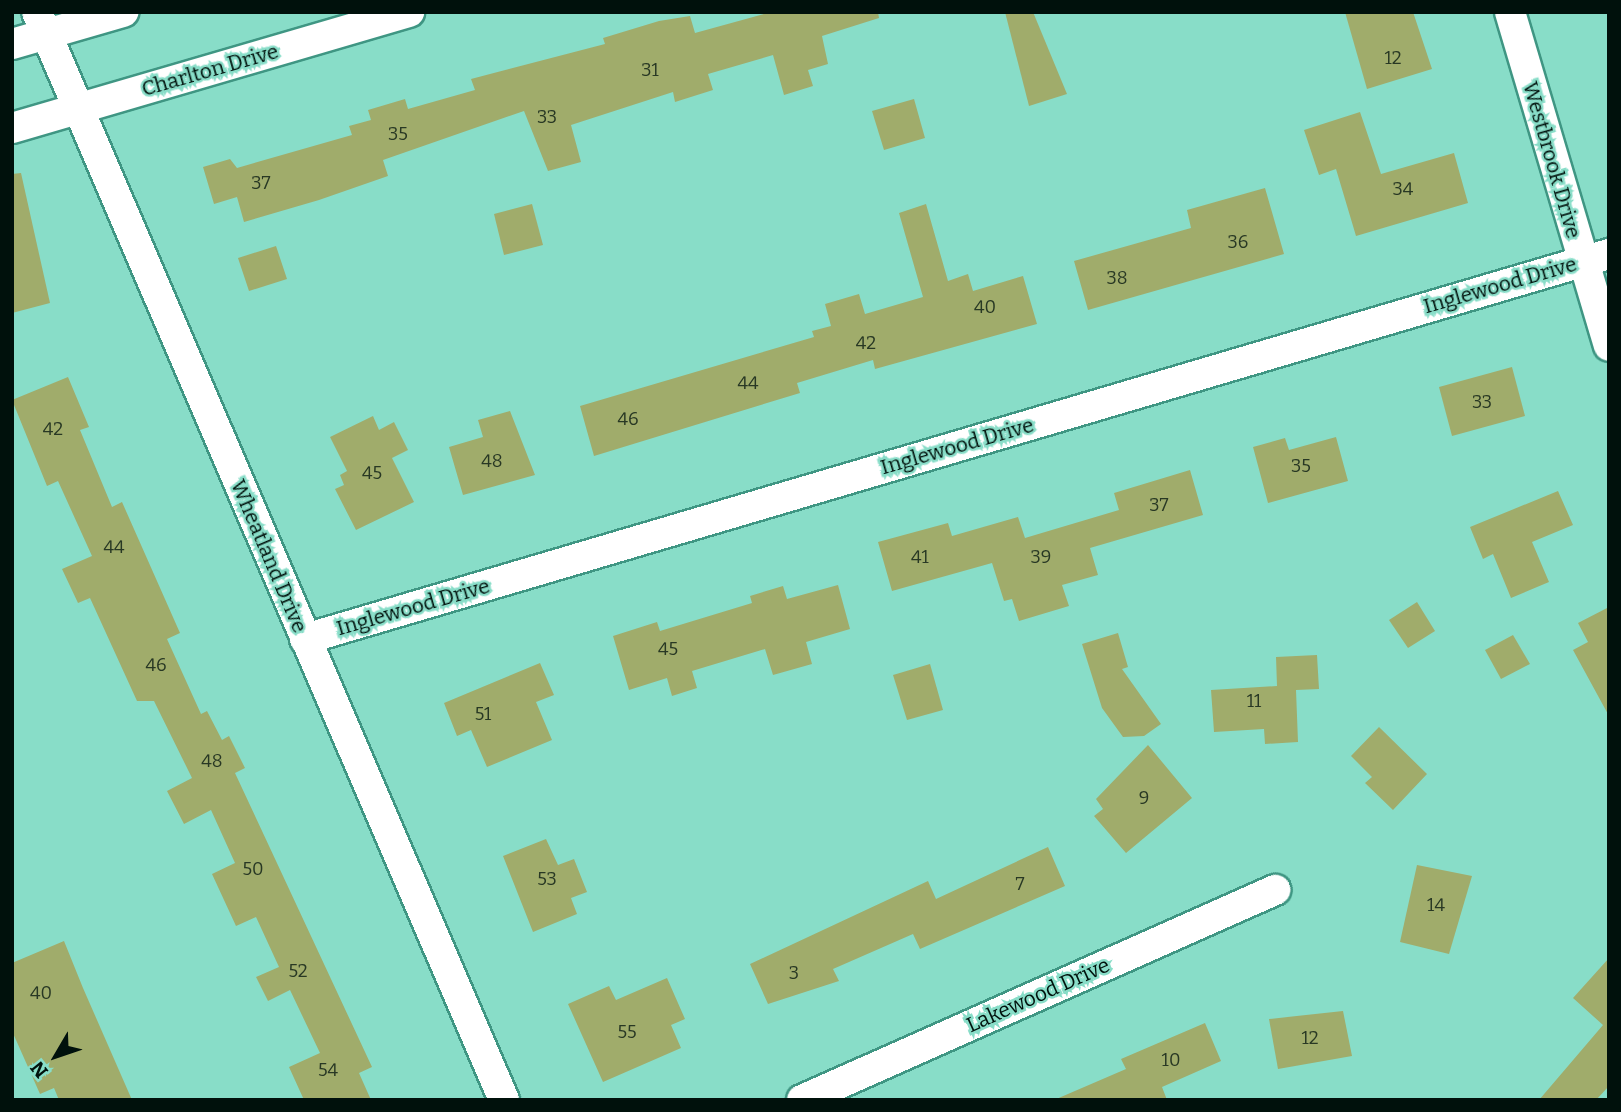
<!DOCTYPE html>
<style>
body{margin:0}
#map{position:relative;width:1621px;height:1112px;overflow:hidden;background:#88ddc8;font-family:Bitter,serif}
div>[style]{position:absolute}
[style*='--x']{left:calc(var(--x)*1px);top:calc(var(--y)*1px);width:calc(var(--w)*1px);rotate:calc(var(--a)*1deg)}
.building>*{inset:0;background:#a0ac6b}
.roads{filter:drop-shadow(2px 0 #3f9683) drop-shadow(-2px 0 #3f9683) drop-shadow(0 2px #3f9683) drop-shadow(0 -2px #3f9683)}
.minor>*{height:30px;margin:-15px;padding:0 15px;transform-origin:15px;border-radius:15px;background:#fff}
span{translate:-50% -50%;white-space:nowrap;text-align:center;line-height:1.15;-webkit-text-stroke:5px #88ddc8;paint-order:stroke}
.number-label{font-size:18px;color:#283824}
.number-label span{-webkit-text-stroke-width:0}
.street-label{font-size:21px;color:#00110c}
.frame{position:absolute;inset:0;border:14px solid #00110c;pointer-events:none}
.north{position:absolute;left:21px;top:1021px;width:70px;height:70px;-webkit-text-stroke:5px #88ddc8;paint-order:stroke;rotate:231deg;font-size:19px;font-weight:700;line-height:28px;text-align:center;color:#00110c}
.north::after{content:'';display:block;margin:auto;width:24px;height:32px;background:#00110c;clip-path:polygon(50% 0,100% 100%,50% 72%,0 100%)}
</style>
<div id="map">
<div class="building">
<i style="clip-path:polygon(771px 12px,878px 12px,879px 18px,822px 36px,828px 64px,808px 70px,813px 86px,784px 95px,773px 55px,708px 74px,713px 90px,675px 102px,673px 92px,571px 125px,581px 162px,548px 171px,524px 111px,383px 160px,388px 176px,319px 200px,244px 222px,237px 197px,214px 204px,203px 167px,230px 159px,237px 168px,352px 135px,349px 126px,371px 120px,368px 110px,405px 99px,408px 109px,475px 90px,471px 79px,605px 44px,603px 38px,659px 21px,690px 16px,695px 33px)"></i>
<i style="clip-path:polygon(1005px 12px,1033px 12px,1067px 94px,1029px 106px)"></i>
<i style="clip-path:polygon(1345px 12px,1413px 12px,1432px 69px,1367px 89px)"></i>
<i style="clip-path:polygon(914px 99px,925px 138px,884px 150px,872px 111px)"></i>
<i style="clip-path:polygon(1360px 112px,1381px 174px,1454px 153px,1468px 203px,1356px 236px,1336px 169px,1319px 175px,1304px 130px)"></i>
<i style="clip-path:polygon(21px 173px,50px 303px,12px 313px,12px 174px)"></i>
<i style="clip-path:polygon(1265px 188px,1284px 254px,1088px 310px,1074px 261px,1191px 228px,1187px 210px)"></i>
<i style="clip-path:polygon(532px 204px,543px 245px,504px 255px,494px 214px)"></i>
<i style="clip-path:polygon(926px 204px,948px 281px,968px 274px,973px 291px,1023px 276px,1037px 324px,875px 369px,873px 360px,797px 383px,800px 393px,594px 456px,580px 406px,814px 337px,812px 331px,831px 326px,825px 304px,859px 294px,865px 314px,923px 297px,899px 213px)"></i>
<i style="clip-path:polygon(276px 246px,287px 279px,249px 291px,238px 258px)"></i>
<i style="clip-path:polygon(1512px 367px,1525px 416px,1452px 436px,1439px 387px)"></i>
<i style="clip-path:polygon(68px 377px,89px 427px,80px 430px,112px 507px,122px 502px,180px 633px,167px 639px,201px 714px,207px 711px,222px 740px,229px 736px,245px 768px,235px 773px,372px 1067px,359px 1073px,371px 1100px,304px 1100px,289px 1067px,320px 1053px,290px 990px,268px 1001px,256px 977px,279px 967px,256px 917px,236px 926px,212px 874px,235px 863px,211px 810px,184px 824px,167px 791px,192px 778px,154px 701px,137px 701px,90px 598px,78px 603px,62px 569px,92px 556px,58px 481px,47px 486px,12px 400px)"></i>
<i style="clip-path:polygon(510px 411px,535px 475px,463px 495px,449px 447px,483px 437px,478px 420px)"></i>
<i style="clip-path:polygon(373px 416px,379px 430px,394px 422px,408px 450px,392px 458px,414px 502px,356px 530px,335px 489px,344px 485px,340px 475px,347px 471px,330px 437px)"></i>
<i style="clip-path:polygon(1336px 437px,1348px 481px,1268px 503px,1253px 447px,1285px 438px,1289px 450px)"></i>
<i style="clip-path:polygon(1190px 470px,1203px 515px,1090px 548px,1098px 575px,1062px 585px,1069px 606px,1019px 621px,1012px 599px,1004px 601px,992px 563px,892px 591px,878px 542px,948px 523px,952px 536px,1018px 517px,1025px 538px,1119px 510px,1114px 493px)"></i>
<i style="clip-path:polygon(1558px 491px,1573px 525px,1532px 542px,1549px 582px,1511px 598px,1493px 554px,1483px 559px,1470px 527px)"></i>
<i style="clip-path:polygon(838px 585px,850px 629px,806px 642px,812px 664px,773px 675px,765px 649px,692px 671px,697px 688px,672px 696px,667px 678px,629px 690px,613px 636px,657px 622px,660px 631px,752px 603px,750px 596px,783px 586px,787px 599px)"></i>
<i style="clip-path:polygon(1417px 602px,1435px 631px,1408px 648px,1389px 620px)"></i>
<i style="clip-path:polygon(1609px 607px,1609px 716px,1573px 650px,1588px 642px,1578px 623px)"></i>
<i style="clip-path:polygon(1118px 633px,1128px 667px,1122px 669px,1161px 724px,1144px 736px,1123px 737px,1102px 708px,1082px 644px)"></i>
<i style="clip-path:polygon(1513px 635px,1530px 664px,1501px 679px,1485px 650px)"></i>
<i style="clip-path:polygon(1317px 655px,1319px 689px,1296px 690px,1298px 742px,1265px 744px,1264px 729px,1214px 732px,1211px 690px,1277px 686px,1276px 657px)"></i>
<i style="clip-path:polygon(540px 663px,554px 695px,536px 702px,552px 740px,487px 767px,471px 730px,457px 736px,444px 703px)"></i>
<i style="clip-path:polygon(930px 664px,943px 710px,907px 720px,893px 675px)"></i>
<i style="clip-path:polygon(1379px 727px,1427px 774px,1393px 810px,1365px 783px,1372px 777px,1351px 756px)"></i>
<i style="clip-path:polygon(1148px 745px,1192px 798px,1126px 853px,1094px 816px,1103px 809px,1096px 799px)"></i>
<i style="clip-path:polygon(546px 839px,558px 865px,574px 859px,587px 892px,571px 898px,577px 914px,533px 932px,503px 856px)"></i>
<i style="clip-path:polygon(1048px 847px,1065px 886px,920px 949px,913px 934px,833px 969px,839px 981px,768px 1004px,750px 964px,928px 881px,936px 899px)"></i>
<i style="clip-path:polygon(1417px 865px,1472px 876px,1449px 954px,1400px 942px)"></i>
<i style="clip-path:polygon(64px 941px,83px 988px,132px 1100px,59px 1100px,54px 1088px,40px 1094px,12px 1031px,12px 963px)"></i>
<i style="clip-path:polygon(1609px 958px,1609px 1086px,1596px 1100px,1539px 1100px,1603px 1025px,1573px 998px)"></i>
<i style="clip-path:polygon(667px 978px,685px 1019px,671px 1025px,681px 1048px,603px 1082px,568px 1004px,609px 986px,616px 1000px)"></i>
<i style="clip-path:polygon(1343px 1011px,1352px 1056px,1278px 1069px,1269px 1019px)"></i>
<i style="clip-path:polygon(1205px 1023px,1221px 1061px,1162px 1087px,1167px 1100px,1054px 1100px,1126px 1069px,1121px 1059px)"></i>
</div>
<div class="roads">
<div class="minor">
<i style="--x:37;--y:12;--w:1184;--a:66.77"></i>
<i style="--x:1510;--y:12;--w:348;--a:73.5"></i>
<i style="--x:12;--y:44;--w:116;--a:-16.1"></i>
<i style="--x:12;--y:128;--w:414;--a:-16.3"></i>
<i style="--x:305;--y:639;--w:1360;--a:-16.45"></i>
<i style="--x:802;--y:1100;--w:518;--a:-23.94"></i>
</div>
</div>
<div class="number-label">
<span style="left:1393px;top:58px">12</span>
<span style="left:650px;top:70px">31</span>
<span style="left:547px;top:117px">33</span>
<span style="left:398px;top:134px">35</span>
<span style="left:261px;top:183px">37</span>
<span style="left:1403px;top:189px">34</span>
<span style="left:1238px;top:242px">36</span>
<span style="left:1117px;top:278px">38</span>
<span style="left:985px;top:307px">40</span>
<span style="left:866px;top:343px">42</span>
<span style="left:748px;top:383px">44</span>
<span style="left:1482px;top:402px">33</span>
<span style="left:628px;top:419px">46</span>
<span style="left:53px;top:429px">42</span>
<span style="left:492px;top:461px">48</span>
<span style="left:1301px;top:466px">35</span>
<span style="left:372px;top:473px">45</span>
<span style="left:1159px;top:505px">37</span>
<span style="left:114px;top:547px">44</span>
<span style="left:920px;top:557px">41</span>
<span style="left:1041px;top:557px">39</span>
<span style="left:668px;top:649px">45</span>
<span style="left:156px;top:665px">46</span>
<span style="left:1254px;top:701px">11</span>
<span style="left:483px;top:714px">51</span>
<span style="left:212px;top:761px">48</span>
<span style="left:1144px;top:798px">9</span>
<span style="left:253px;top:869px">50</span>
<span style="left:547px;top:879px">53</span>
<span style="left:1020px;top:884px">7</span>
<span style="left:1436px;top:905px">14</span>
<span style="left:298px;top:971px">52</span>
<span style="left:794px;top:973px">3</span>
<span style="left:41px;top:993px">40</span>
<span style="left:627px;top:1032px">55</span>
<span style="left:1310px;top:1038px">12</span>
<span style="left:1171px;top:1060px">10</span>
<span style="left:328px;top:1070px">54</span>
</div>
<div class="street-label">
<span style="left:210px;top:70px;rotate:-16deg">Charlton Drive</span>
<span style="left:1552px;top:160px;rotate:74deg">Westbrook Drive</span>
<span style="left:1500px;top:285px;rotate:-16deg">Inglewood Drive</span>
<span style="left:957px;top:446px;rotate:-16deg">Inglewood Drive</span>
<span style="left:269px;top:556px;rotate:67deg">Wheatland Drive</span>
<span style="left:413px;top:607px;rotate:-16deg">Inglewood Drive</span>
<span style="left:1038px;top:995px;rotate:-24deg">Lakewood Drive</span>
</div>
<div class="frame"></div>
<div class="north">N</div>
</div>
